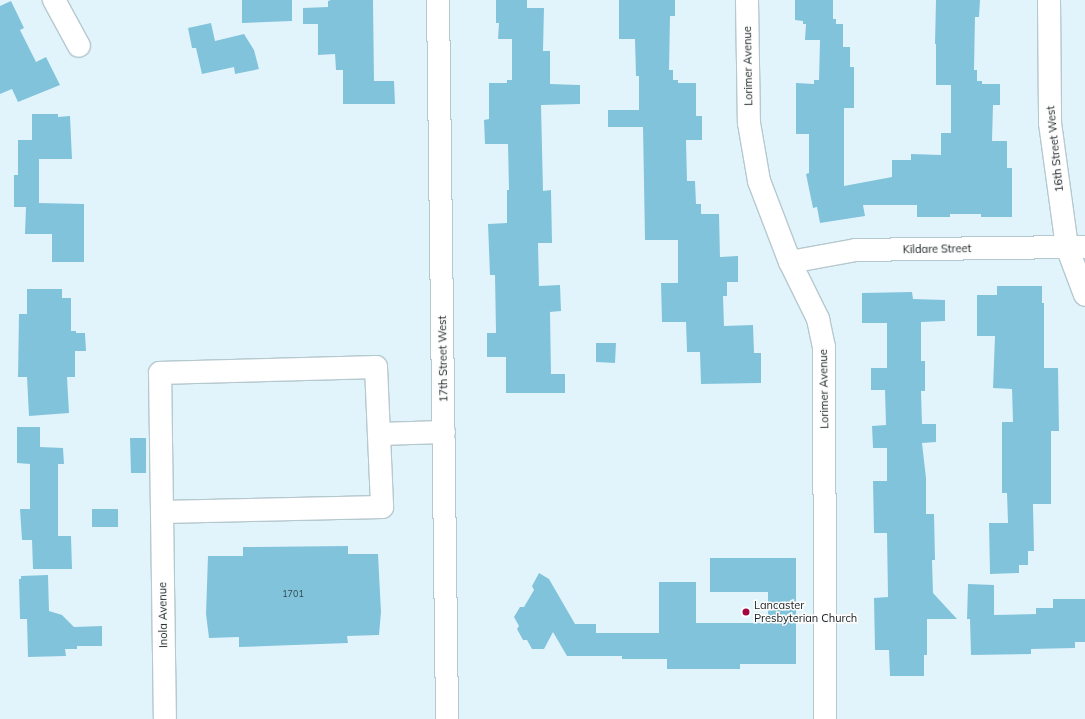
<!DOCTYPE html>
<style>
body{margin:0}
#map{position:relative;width:1085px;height:719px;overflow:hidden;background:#e2f4fb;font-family:Mulish,sans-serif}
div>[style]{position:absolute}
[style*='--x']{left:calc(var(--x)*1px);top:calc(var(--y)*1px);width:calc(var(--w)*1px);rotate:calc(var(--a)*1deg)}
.building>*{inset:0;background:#82c3dc}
.roads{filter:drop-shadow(1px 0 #b6c8cf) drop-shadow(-1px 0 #b6c8cf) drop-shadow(0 1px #b6c8cf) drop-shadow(0 -1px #b6c8cf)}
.minor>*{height:22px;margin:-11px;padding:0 11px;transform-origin:11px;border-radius:11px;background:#fff}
.dots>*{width:11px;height:11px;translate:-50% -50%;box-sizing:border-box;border:2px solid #fdfdfd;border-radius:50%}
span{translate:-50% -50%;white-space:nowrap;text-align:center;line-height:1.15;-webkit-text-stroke:3px #fdfdfd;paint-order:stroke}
.number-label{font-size:9px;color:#324850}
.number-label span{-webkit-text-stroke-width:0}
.street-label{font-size:11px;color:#181f21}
.poi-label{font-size:11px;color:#181f21}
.left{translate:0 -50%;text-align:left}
</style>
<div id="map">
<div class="building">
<i style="clip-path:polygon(242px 0,292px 0,292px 21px,242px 23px)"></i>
<i style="clip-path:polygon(331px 0,373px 0,374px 81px,394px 81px,395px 104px,343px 104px,343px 70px,336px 70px,335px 54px,318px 55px,318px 24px,303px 24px,303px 8px,328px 7px,328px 1px)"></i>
<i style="clip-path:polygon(496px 0,527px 0,527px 8px,544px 8px,543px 51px,550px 51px,550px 84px,580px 85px,580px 104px,541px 105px,543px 191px,551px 190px,552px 243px,538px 243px,539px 286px,560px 285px,561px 311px,550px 312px,551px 374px,565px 374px,565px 393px,506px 393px,506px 357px,487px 357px,487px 333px,496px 333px,495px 275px,490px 275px,488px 224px,507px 223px,507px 190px,509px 190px,508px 144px,485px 144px,484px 120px,489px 119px,489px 83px,507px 83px,507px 80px,512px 80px,512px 39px,498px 39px,499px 23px,496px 23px)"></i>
<i style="clip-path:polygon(619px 0,675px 0,675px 16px,670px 16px,669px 70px,673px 70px,673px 80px,678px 80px,678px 83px,696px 83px,696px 116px,702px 116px,702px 140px,686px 140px,687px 181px,695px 181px,696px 204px,701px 204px,701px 214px,719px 214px,720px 257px,738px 256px,738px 282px,727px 282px,727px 296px,723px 296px,724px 326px,753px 325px,754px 353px,761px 353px,761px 383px,701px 384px,700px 352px,687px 352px,686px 322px,662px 322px,661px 283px,678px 283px,678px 240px,645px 240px,643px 127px,608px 127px,608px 110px,639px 110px,639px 76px,636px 76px,635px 39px,619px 39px)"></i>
<i style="clip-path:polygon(795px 0,833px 0,833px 19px,836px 19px,836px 24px,843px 24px,843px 47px,850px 47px,850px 67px,854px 67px,854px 108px,844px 108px,844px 186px,892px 177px,892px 160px,911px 160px,911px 154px,941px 155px,941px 133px,951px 133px,951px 85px,936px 85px,936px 44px,935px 44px,936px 0,980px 0,979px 17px,975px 17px,974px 70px,977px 70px,977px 81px,982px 81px,982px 84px,1000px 84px,1000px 105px,993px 105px,992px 141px,1007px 141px,1007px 168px,1012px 168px,1012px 217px,981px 217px,981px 214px,950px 214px,950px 217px,917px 217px,917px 205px,863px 205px,865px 216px,820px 223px,817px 207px,813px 208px,806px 174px,809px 173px,809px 134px,796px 134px,796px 83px,814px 84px,814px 80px,819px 80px,820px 40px,805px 40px,806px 24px,803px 24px,803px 21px,795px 20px)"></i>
<i style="clip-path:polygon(11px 1px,24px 28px,20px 30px,36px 62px,46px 57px,60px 85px,18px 102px,12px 89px,0 94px,0 6px)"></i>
<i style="clip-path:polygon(211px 23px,215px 41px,244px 34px,254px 50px,259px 69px,235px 74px,234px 67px,202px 74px,196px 48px,192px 48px,188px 28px)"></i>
<i style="clip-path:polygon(32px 114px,58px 114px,58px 117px,70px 116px,72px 159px,39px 159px,39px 203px,84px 204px,84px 262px,52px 262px,52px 234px,25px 234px,26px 207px,14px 207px,14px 175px,18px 175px,18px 140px,32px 140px)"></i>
<i style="clip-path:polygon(997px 286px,1042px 286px,1042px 303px,1044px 303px,1044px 368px,1058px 368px,1059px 431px,1051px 431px,1051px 504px,1033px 504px,1034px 551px,1028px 551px,1028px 565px,1019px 565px,1019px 573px,990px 574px,989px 523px,1008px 523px,1007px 493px,1002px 493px,1002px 422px,1013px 422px,1012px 389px,993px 388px,995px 336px,977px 336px,977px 295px,997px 295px)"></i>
<i style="clip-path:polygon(27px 289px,62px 289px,62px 298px,71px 298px,71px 331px,76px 331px,76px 333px,85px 333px,86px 351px,75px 351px,75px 377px,67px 377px,69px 413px,29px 416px,27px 377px,18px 377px,19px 314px,27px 314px)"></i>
<i style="clip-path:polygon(912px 292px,913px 299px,945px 300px,945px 321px,921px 322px,921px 361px,925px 361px,925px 391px,921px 391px,922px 424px,936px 424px,936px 442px,922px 443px,926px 478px,926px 514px,934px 514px,935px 560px,932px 560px,933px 593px,957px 619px,927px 619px,927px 655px,924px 655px,924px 676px,890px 676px,889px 650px,875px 650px,874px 598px,888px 597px,887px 533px,874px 533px,873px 481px,887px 481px,887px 448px,873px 448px,872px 426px,886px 425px,885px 390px,871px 390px,871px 368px,887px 368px,887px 323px,862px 323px,862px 293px)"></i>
<i style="clip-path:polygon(596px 343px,616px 343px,615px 363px,596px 362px)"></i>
<i style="clip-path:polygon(17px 427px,40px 427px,40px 447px,63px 448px,64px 464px,58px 464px,58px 536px,71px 536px,72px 569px,33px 569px,32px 540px,22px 540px,20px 509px,30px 509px,30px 464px,17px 463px)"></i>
<i style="clip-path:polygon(130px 438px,146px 438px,146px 473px,131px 473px)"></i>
<i style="clip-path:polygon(92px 509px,118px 509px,118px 527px,92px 527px)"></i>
<i style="clip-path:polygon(348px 546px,348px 554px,378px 554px,381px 612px,379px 635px,347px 636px,348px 643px,239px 647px,239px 637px,209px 638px,206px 614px,208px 556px,243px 556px,243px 547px)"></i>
<i style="clip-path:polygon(710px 558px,796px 558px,796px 664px,740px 664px,740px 669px,667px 669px,667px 659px,622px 659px,622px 656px,567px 656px,553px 632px,544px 649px,532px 649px,527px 640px,523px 640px,517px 629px,519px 626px,514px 617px,520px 607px,524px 607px,534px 590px,532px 586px,539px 573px,549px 579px,575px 624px,596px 624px,596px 633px,659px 633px,659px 582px,696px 582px,696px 623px,768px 623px,768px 592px,710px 592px)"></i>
<i style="clip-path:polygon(48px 575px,49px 611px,62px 615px,74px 627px,102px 626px,102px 646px,77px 646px,77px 649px,65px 649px,66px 656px,28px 657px,27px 619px,20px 619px,19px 579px,21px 579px,21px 576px)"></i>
<i style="clip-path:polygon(968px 584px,994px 585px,994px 615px,1036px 614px,1036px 608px,1053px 608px,1053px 599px,1085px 599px,1085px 642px,1075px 642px,1075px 648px,1031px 649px,1031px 654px,971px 655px,970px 619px,967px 619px)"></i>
</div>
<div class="roads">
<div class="minor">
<i style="--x:54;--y:0;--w:52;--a:61.5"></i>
<i style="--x:438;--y:0;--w:719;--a:89.28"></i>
<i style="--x:747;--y:0;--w:123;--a:89.1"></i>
<i style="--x:749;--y:123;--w:59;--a:80.2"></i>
<i style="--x:759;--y:181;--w:87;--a:69.1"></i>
<i style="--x:790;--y:262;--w:64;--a:63.8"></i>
<i style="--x:818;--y:319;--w:29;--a:78"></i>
<i style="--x:824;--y:347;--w:372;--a:89.8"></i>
<i style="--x:1049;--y:0;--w:123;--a:89.5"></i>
<i style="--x:1050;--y:123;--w:125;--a:82.2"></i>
<i style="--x:1067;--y:247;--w:51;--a:69.4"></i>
<i style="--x:790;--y:262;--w:67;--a:-10.3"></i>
<i style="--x:856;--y:250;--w:229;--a:-0.8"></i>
<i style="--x:376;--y:367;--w:140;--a:87.5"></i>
<i style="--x:382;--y:507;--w:220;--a:178.7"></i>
<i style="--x:162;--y:512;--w:139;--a:-90.8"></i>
<i style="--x:160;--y:373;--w:216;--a:-1.6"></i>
<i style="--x:379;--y:434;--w:65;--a:-1.8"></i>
<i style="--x:162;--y:512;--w:207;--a:89.2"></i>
</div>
</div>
<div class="dots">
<i style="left:746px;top:612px;background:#a20541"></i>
</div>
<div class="number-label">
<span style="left:293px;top:594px">1701</span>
</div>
<div class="street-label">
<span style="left:748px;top:66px;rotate:-91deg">Lorimer Avenue</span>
<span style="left:1055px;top:149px;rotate:-96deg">16th Street West</span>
<span style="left:937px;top:249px;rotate:-1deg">Kildare Street</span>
<span style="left:443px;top:359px;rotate:-91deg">17th Street West</span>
<span style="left:824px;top:389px;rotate:-91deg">Lorimer Avenue</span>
<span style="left:163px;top:615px;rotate:-91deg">Inola Avenue</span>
</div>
<div class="poi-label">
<span class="left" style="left:754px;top:612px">Lancaster<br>Presbyterian Church</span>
</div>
</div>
